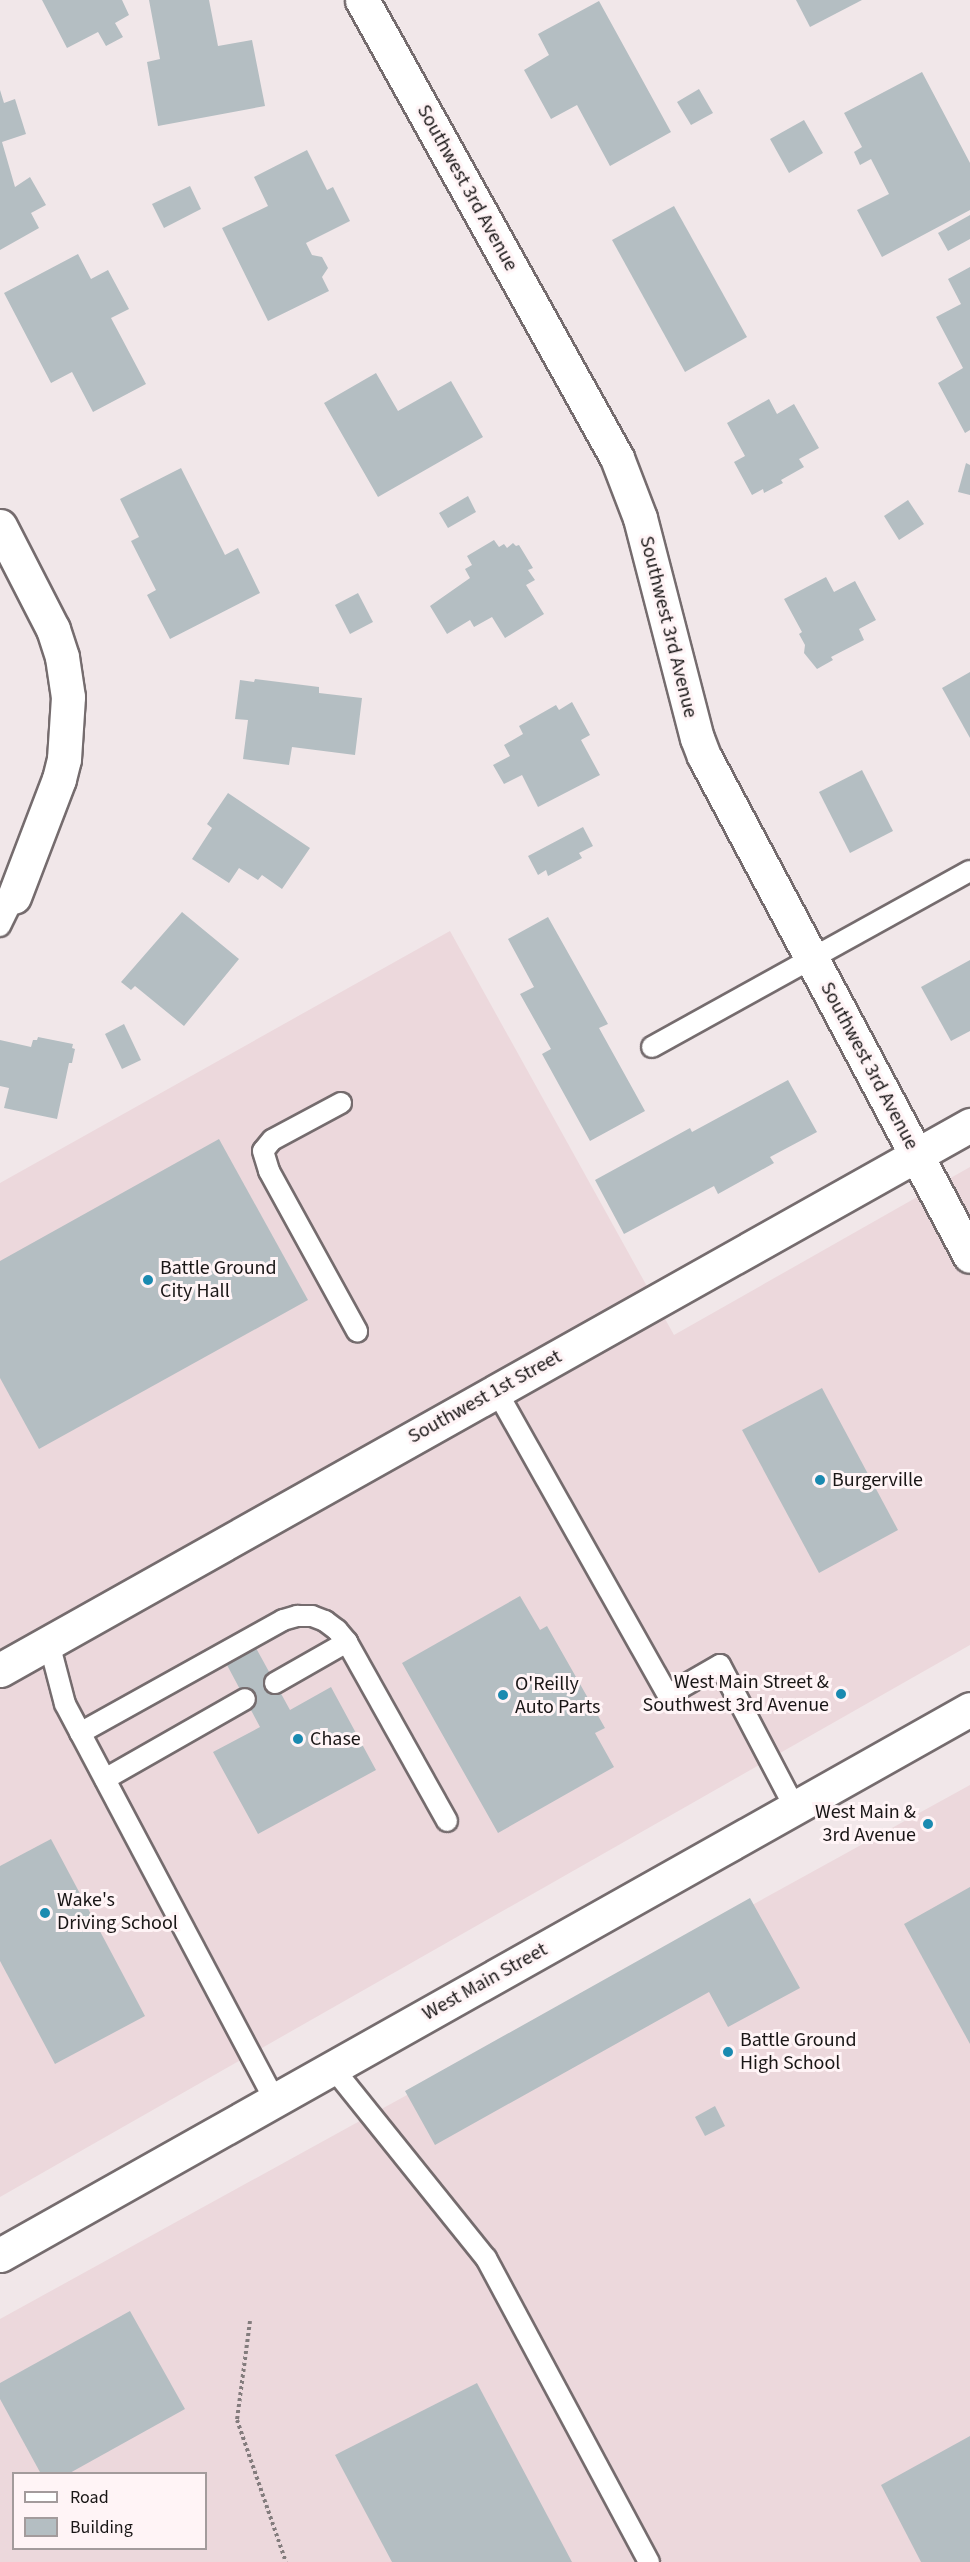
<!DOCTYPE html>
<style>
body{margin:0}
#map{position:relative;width:970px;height:2562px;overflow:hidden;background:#f1e7e9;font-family:"Source Sans 3",sans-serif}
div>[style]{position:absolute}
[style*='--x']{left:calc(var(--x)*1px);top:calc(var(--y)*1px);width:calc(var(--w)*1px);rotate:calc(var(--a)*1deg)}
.built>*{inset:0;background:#ecd8dc}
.building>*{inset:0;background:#b4bec2}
.path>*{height:4px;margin-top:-2px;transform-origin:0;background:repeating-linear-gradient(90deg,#837c7d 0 3px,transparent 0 6px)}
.roads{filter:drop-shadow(2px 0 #756c6e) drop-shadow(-2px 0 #756c6e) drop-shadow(0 2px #756c6e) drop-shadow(0 -2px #756c6e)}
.lane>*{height:20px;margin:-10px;padding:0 10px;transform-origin:10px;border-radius:10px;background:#fff}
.street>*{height:33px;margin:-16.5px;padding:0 16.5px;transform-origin:16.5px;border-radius:16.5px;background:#fff}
.secondary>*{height:33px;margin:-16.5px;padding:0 16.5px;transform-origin:16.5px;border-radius:16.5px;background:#fff}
.dots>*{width:16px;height:16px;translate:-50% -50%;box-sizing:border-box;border:3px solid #fff4f6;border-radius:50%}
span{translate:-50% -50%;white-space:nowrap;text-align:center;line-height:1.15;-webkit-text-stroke:6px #fff4f6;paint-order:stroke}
.street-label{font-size:20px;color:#191616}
.poi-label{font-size:20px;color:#191616}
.left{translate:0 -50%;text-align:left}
.right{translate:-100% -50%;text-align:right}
.legend{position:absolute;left:12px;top:2472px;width:195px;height:78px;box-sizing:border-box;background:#fff4f6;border:2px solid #a39b9c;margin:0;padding:8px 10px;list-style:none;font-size:18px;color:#191616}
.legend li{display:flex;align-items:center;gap:12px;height:30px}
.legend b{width:30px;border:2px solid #a39b9c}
</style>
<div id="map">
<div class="built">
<i style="clip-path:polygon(450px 931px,674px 1335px,970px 1167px,970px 1645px,0 2197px,0 1183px)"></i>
<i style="clip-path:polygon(evenodd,970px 1785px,970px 2562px,0 2562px,0 2319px,970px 1785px,14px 2474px,206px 2474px,206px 2548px,14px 2548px,14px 2474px)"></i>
</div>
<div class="building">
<i style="clip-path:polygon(42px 0,122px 0,129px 15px,115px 23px,123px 37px,106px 46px,98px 32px,67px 48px)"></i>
<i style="clip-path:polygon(149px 0,209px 0,218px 46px,252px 40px,265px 106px,158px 126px,147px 62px,160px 59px)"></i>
<i style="clip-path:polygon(796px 0,862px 0,810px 27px)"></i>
<i style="clip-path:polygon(599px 1px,671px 132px,610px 166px,577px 105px,551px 119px,524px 70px,549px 55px,538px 34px)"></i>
<i style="clip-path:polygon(922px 72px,970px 163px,970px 210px,882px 257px,857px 210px,889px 194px,871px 159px,860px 165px,854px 152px,862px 147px,844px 113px)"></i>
<i style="clip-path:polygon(699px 89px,713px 113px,691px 125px,677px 102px)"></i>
<i style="clip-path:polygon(0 90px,4px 103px,15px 99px,26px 134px,2px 142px,15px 187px,30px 177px,46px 205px,31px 213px,39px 228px,0 250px)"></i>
<i style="clip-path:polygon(804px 120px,823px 153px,789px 173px,770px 139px)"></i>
<i style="clip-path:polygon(307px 150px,327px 190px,333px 187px,350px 221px,306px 243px,312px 255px,322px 257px,328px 268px,322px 277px,329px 291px,268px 321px,222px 228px,268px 206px,254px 177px)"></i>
<i style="clip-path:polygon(190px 186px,201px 209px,164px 228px,152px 204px)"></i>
<i style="clip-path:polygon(674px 206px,747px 337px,685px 372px,612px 240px)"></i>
<i style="clip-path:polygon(970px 215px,970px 239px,948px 251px,938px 233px)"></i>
<i style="clip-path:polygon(78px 254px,91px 279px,108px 270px,129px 309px,111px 318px,146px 384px,93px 412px,72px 372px,51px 383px,4px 293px)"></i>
<i style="clip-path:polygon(970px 267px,970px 430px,965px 433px,938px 383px,963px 368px,936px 317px,961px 304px,948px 279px)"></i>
<i style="clip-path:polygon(376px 373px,398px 411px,451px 381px,483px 437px,378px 497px,324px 403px)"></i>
<i style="clip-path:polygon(769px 399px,777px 414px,794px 404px,819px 448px,799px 459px,804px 467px,781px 480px,783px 483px,764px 493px,763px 489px,752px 495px,734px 462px,745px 456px,727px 423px)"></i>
<i style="clip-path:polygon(966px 463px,970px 465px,970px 495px,958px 492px)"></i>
<i style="clip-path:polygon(181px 468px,225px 555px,238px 548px,260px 593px,170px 639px,147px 595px,156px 590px,131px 541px,139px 537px,120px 499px)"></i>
<i style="clip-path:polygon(468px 496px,476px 512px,448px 528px,439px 513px)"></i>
<i style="clip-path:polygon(908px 500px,924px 524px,899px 540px,884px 516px)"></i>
<i style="clip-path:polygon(494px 540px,499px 547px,504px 544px,507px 548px,513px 543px,516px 546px,519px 545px,533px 568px,528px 570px,535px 580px,526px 585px,544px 614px,505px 638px,492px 617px,474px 627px,470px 620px,447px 634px,430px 606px,470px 578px,465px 569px,472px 565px,467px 556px)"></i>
<i style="clip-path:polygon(826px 577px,834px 592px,855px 581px,876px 620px,859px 629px,864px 640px,831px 657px,833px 660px,817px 669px,804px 653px,805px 645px,799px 634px,802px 632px,784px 599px)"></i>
<i style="clip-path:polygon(358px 593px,373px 622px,350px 634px,335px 605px)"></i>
<i style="clip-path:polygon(970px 672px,970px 738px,942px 688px)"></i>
<i style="clip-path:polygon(255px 679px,319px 687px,319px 693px,362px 698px,355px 755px,292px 747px,289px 765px,243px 759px,248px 720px,235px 719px,240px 680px,254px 682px)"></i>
<i style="clip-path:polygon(572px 702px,590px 735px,581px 740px,600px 775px,538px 807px,522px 775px,504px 784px,493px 765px,510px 756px,504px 745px,523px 734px,519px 726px,556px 705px,559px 710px)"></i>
<i style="clip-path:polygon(862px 770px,893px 831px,850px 853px,819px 792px)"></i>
<i style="clip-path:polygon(228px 793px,310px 848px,282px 889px,262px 875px,258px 880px,239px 868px,229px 883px,192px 859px,212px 828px,207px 824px)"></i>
<i style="clip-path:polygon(583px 827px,593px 846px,579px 853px,582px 858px,548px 876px,546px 870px,538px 875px,528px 856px)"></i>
<i style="clip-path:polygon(182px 912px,239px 959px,184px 1026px,135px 986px,131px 990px,121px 982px)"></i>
<i style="clip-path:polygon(548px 917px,608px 1024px,599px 1028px,645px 1111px,590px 1141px,542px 1054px,551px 1049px,520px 994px,534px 987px,508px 939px)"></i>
<i style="clip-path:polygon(970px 960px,970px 1031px,951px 1041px,921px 987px)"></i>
<i style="clip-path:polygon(124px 1024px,141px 1060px,122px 1069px,105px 1034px)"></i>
<i style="clip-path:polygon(38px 1037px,73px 1044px,72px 1048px,75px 1049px,72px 1063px,69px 1063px,57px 1119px,4px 1108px,9px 1088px,0 1086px,0 1040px,31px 1047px,33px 1040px,37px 1040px)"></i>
<i style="clip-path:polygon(788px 1080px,817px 1132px,770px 1157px,774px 1163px,718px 1194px,714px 1186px,624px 1234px,595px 1180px,690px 1128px,692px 1132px)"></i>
<i style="clip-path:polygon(219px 1139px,308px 1300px,39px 1449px,0 1378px,0 1261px)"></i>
<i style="clip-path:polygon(822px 1388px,898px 1530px,819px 1573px,742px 1430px)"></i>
<i style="clip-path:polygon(520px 1596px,540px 1630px,547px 1626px,605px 1728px,595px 1733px,614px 1767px,498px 1833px,402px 1663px)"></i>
<i style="clip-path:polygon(256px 1648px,290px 1710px,331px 1687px,376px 1770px,258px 1834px,213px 1752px,260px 1727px,227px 1665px)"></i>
<i style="clip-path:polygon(51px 1839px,145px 2016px,55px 2064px,0 1961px,0 1866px)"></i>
<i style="clip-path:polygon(970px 1887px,970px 2044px,904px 1924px)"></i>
<i style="clip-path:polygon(750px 1898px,800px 1988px,728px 2027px,709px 1992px,435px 2145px,405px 2091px)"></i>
<i style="clip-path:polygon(715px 2106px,725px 2126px,705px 2136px,695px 2117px)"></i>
<i style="clip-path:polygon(130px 2311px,185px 2409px,68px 2474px,41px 2474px,0 2399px,0 2383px)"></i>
<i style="clip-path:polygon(477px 2383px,572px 2562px,392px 2562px,335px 2455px)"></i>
<i style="clip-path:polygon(970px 2436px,970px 2562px,921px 2562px,881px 2485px)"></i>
</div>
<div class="path">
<i style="--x:250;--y:2321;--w:100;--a:97.5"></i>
<i style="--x:237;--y:2420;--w:150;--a:71"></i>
</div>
<div class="roads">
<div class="lane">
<i style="--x:0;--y:926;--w:32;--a:-64"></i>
<i style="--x:652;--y:1047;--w:363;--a:-29"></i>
<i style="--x:341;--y:1103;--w:78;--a:151.8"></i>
<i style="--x:272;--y:1140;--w:14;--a:129"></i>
<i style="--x:263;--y:1151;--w:21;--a:73"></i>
<i style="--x:269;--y:1171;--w:183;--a:61.2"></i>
<i style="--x:496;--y:1390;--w:350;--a:60.6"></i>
<i style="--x:668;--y:1695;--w:60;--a:-30"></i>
<i style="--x:720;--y:1665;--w:161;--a:62.3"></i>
<i style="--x:49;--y:1643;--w:63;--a:75.3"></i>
<i style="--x:65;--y:1704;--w:448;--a:62.1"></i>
<i style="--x:275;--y:1683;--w:83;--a:-29.7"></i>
<i style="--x:80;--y:1733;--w:232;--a:-29.1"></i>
<i style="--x:283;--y:1620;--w:15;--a:-16"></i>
<i style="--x:297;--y:1616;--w:15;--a:0"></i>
<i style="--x:312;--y:1616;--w:14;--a:21"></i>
<i style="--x:325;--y:1621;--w:15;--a:37"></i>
<i style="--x:337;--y:1630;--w:16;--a:50"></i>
<i style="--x:347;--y:1642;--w:205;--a:60.8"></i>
<i style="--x:105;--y:1779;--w:161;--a:-29.7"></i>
<i style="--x:333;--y:2068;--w:244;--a:51.2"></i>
<i style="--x:486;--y:2258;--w:345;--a:61.8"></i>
</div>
<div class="street">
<i style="--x:362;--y:0;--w:524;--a:60.89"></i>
<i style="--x:617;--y:458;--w:64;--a:69"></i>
<i style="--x:640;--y:518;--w:227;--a:75.5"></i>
<i style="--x:697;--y:738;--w:19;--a:69"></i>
<i style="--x:704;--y:756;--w:566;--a:61.99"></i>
<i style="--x:0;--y:526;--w:116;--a:62.8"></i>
<i style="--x:53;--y:629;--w:29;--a:72"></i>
<i style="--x:62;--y:657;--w:40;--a:81.5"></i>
<i style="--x:68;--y:697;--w:62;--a:93.7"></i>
<i style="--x:64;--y:759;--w:21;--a:104"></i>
<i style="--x:59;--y:779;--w:126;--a:110.9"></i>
</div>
<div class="secondary">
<i style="--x:0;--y:1670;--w:1113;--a:-29.33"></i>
<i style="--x:0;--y:2255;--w:1113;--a:-29.37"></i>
</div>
</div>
<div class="dots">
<i style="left:148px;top:1280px;background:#1a8ab0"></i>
<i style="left:820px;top:1480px;background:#1a8ab0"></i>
<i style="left:841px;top:1694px;background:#1a8ab0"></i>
<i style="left:503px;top:1695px;background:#1a8ab0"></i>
<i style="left:298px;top:1739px;background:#1a8ab0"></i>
<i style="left:928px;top:1824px;background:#1a8ab0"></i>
<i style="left:45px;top:1913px;background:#1a8ab0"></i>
<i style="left:728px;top:2052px;background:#1a8ab0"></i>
</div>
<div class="street-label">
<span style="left:467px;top:188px;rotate:61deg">Southwest 3rd Avenue</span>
<span style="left:668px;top:627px;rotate:76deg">Southwest 3rd Avenue</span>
<span style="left:869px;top:1066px;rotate:62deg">Southwest 3rd Avenue</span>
<span style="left:485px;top:1397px;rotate:-29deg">Southwest 1st Street</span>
<span style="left:485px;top:1982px;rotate:-29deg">West Main Street</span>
</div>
<div class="poi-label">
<span class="left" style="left:160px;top:1280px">Battle Ground<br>City Hall</span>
<span class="left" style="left:832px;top:1480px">Burgerville</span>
<span class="right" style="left:829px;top:1694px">West Main Street &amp;<br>Southwest 3rd Avenue</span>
<span class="left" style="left:515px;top:1696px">O'Reilly<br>Auto Parts</span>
<span class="left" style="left:310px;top:1739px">Chase</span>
<span class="right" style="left:916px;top:1824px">West Main &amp;<br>3rd Avenue</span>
<span class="left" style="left:57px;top:1912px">Wake's<br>Driving School</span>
<span class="left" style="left:740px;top:2052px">Battle Ground<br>High School</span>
</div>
<ul class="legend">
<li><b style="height:8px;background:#fff"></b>Road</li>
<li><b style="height:16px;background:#b4bec2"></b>Building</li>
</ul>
</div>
